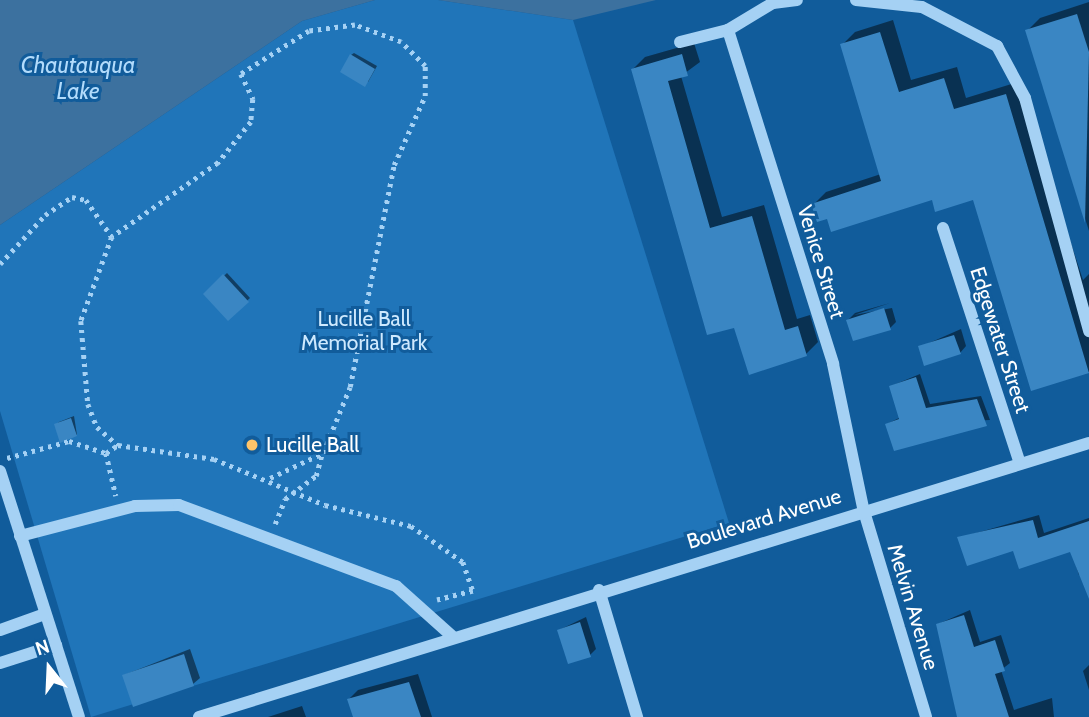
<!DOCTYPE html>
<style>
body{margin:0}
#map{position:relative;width:1089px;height:717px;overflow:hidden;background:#115c9b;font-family:Cabin,sans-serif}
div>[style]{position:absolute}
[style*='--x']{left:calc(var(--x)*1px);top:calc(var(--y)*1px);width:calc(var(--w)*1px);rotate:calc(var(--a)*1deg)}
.green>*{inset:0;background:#2075b9}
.water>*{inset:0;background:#3c719f}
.shadow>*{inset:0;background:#0007}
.building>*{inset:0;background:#3a86c3}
.path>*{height:4.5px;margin-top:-2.25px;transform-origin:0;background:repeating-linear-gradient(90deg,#a5d1f4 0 3.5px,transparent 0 8.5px)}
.minor>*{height:12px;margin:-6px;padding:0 6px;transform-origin:6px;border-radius:6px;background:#a5d1f4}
.dots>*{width:19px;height:19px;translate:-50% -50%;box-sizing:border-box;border:4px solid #115c9b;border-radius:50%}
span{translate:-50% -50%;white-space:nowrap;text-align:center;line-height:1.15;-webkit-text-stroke:6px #115c9b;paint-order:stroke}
.street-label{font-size:21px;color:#fff}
.park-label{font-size:21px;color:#cee9fe}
.poi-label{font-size:21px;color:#fff}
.left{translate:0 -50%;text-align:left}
.water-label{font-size:23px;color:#b2dbfb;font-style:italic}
.north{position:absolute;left:14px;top:633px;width:70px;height:70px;-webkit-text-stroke:5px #115c9b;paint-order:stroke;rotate:342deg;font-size:19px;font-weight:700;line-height:28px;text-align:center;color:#fff}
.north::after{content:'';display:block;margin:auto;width:24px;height:32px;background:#fff;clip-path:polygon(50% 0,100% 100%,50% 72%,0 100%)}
</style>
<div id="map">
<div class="green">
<i style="clip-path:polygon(375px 0,438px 0,573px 20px,729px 523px,91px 717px,0 411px,0 225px,302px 21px)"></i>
</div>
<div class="water">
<i style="clip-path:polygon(0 0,375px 0,302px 21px,0 225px)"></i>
<i style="clip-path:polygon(438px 0,656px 0,573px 20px)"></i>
</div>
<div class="shadow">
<i style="clip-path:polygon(1089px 2px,1089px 231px,1027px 31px,1040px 18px)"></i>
<i style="clip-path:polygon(893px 20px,911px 80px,957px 67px,966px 98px,1018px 82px,1083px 280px,1089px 274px,1089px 372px,1032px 389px,975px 198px,933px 198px,828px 216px,813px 205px,826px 192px,881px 174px,842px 45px,855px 32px)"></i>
<i style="clip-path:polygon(694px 43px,700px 62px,681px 76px,722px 217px,764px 205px,797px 319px,810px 315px,818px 342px,806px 354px,735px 326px,633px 69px,645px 57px)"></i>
<i style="clip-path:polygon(354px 53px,377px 66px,368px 82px,351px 55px)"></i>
<i style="clip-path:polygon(227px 273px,250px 298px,228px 318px,205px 294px)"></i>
<i style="clip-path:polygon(890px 303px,854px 315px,892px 308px,896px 322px,890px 328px,848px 320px,855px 313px)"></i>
<i style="clip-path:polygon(961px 329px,966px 346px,960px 353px,920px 347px)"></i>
<i style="clip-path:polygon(920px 374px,930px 404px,981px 396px,990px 420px,887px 424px,901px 417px,891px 386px)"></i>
<i style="clip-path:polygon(74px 416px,77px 435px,56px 425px,59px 422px)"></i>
<i style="clip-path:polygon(1039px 515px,1044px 533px,1089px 518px,1089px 572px,1079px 575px,1071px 550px,1014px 549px,959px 538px)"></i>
<i style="clip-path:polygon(970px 610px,980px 642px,1001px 635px,1010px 663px,1001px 670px,1014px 710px,1052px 698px,1054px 717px,959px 717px,938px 624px)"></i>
<i style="clip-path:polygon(586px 617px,596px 649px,590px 655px,559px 630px)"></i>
<i style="clip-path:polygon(190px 649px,200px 678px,193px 684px,124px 675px)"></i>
<i style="clip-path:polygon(1089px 665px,1089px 690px,1083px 671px)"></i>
<i style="clip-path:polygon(418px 674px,432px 717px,355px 717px,349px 699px,358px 690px)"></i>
<i style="clip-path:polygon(302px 706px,306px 717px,268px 717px)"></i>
</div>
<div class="building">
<i style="clip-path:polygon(1077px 14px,1089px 52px,1085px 223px,1025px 30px)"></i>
<i style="clip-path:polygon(880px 32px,899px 92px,944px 78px,954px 109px,1006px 94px,1089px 373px,1031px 391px,973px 200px,935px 212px,932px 200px,831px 232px,827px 219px,817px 222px,811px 204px,881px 181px,840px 44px)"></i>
<i style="clip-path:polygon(350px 54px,375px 69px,365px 87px,340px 72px)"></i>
<i style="clip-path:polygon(682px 54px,688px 76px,668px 81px,710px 228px,752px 216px,785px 330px,798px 326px,807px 356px,749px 375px,734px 328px,707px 335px,631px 69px)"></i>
<i style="clip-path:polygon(223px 274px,249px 302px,228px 321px,203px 294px)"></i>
<i style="clip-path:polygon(884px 308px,891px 330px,853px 341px,846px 320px)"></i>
<i style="clip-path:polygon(954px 335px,961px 354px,924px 366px,918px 346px)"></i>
<i style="clip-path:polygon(916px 377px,926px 408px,977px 399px,987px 426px,894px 451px,885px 424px,899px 419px,889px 386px)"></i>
<i style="clip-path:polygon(71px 418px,77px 436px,60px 443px,54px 424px)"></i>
<i style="clip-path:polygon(1033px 520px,1038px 538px,1089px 521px,1089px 599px,1070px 552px,1019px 569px,1013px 551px,967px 566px,957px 537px)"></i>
<i style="clip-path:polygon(964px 615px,974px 647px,995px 640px,1005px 671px,995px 674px,1009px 717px,957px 717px,936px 624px)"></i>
<i style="clip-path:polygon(580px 622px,591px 657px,568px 664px,557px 630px)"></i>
<i style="clip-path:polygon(184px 654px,194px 686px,133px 707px,122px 675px)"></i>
<i style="clip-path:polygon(409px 682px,421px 717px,353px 717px,347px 699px)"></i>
</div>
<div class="path">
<i style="--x:0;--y:264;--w:67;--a:-47.4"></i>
<i style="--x:45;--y:215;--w:32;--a:-34"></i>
<i style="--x:72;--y:197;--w:14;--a:12"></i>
<i style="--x:86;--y:200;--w:45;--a:54.9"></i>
<i style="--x:106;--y:453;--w:44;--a:76.9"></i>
<i style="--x:7;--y:458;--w:64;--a:-15.3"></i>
<i style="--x:69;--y:441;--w:39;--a:18"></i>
<i style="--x:106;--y:453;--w:14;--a:-34"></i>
<i style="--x:270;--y:478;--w:59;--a:-25.3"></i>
<i style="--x:323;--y:453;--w:71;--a:-67.8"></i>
<i style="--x:350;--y:387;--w:226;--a:-78.8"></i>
<i style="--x:394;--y:165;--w:76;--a:-65.8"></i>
<i style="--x:425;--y:96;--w:30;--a:-90"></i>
<i style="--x:425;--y:66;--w:34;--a:-135"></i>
<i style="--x:401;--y:42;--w:49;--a:-159.7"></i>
<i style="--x:355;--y:25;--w:46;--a:172.6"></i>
<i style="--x:309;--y:31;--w:80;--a:147.7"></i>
<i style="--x:241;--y:74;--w:28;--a:64"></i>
<i style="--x:253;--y:99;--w:23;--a:95"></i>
<i style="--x:251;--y:122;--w:53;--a:128.8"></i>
<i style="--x:218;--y:163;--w:129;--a:145.1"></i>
<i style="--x:112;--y:237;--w:90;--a:110.3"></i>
<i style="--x:81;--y:321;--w:83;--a:85.2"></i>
<i style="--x:88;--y:404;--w:25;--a:69"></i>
<i style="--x:97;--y:427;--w:28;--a:41"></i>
<i style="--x:118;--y:445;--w:97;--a:8.3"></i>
<i style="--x:214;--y:459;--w:120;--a:22.5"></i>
<i style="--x:325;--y:505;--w:89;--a:13.7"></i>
<i style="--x:411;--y:526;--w:63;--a:34.7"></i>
<i style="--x:463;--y:562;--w:31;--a:71"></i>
<i style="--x:473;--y:591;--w:37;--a:166"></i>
<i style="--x:275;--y:524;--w:27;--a:-68"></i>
<i style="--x:285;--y:499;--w:39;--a:-37"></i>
<i style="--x:316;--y:476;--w:23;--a:-75"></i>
</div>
<div class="minor">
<i style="--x:856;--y:0;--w:66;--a:6.1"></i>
<i style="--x:922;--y:7;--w:85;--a:27.5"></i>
<i style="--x:997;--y:46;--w:59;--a:61.7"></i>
<i style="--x:1025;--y:98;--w:242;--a:74.6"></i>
<i style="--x:728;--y:30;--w:350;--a:72.5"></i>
<i style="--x:833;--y:364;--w:147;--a:78.2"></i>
<i style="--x:863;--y:508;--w:218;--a:73.2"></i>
<i style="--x:680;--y:42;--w:49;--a:-14"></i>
<i style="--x:728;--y:30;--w:52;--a:-31"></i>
<i style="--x:773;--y:3;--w:24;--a:-7"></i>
<i style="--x:943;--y:228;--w:247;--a:71.9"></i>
<i style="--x:0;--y:471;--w:258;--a:72.2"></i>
<i style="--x:20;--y:536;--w:119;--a:-14.6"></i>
<i style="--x:135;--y:506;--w:44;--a:-1.3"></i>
<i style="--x:179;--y:505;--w:232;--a:20.5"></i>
<i style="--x:396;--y:586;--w:75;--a:41.8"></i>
<i style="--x:599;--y:590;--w:133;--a:73.3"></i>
<i style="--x:0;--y:630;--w:48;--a:-19.6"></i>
<i style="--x:0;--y:663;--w:59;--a:-17.8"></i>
<i style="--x:199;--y:717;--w:931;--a:-17.11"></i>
</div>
<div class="dots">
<i style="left:252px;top:445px;background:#ffc469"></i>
</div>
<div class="street-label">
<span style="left:821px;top:262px;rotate:73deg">Venice Street</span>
<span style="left:1000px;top:340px;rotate:72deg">Edgewater Street</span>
<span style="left:764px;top:519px;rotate:-17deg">Boulevard Avenue</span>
<span style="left:913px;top:607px;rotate:73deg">Melvin Avenue</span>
</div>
<div class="park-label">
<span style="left:364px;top:331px">Lucille Ball<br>Memorial Park</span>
</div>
<div class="poi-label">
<span class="left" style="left:266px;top:445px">Lucille Ball</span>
</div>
<div class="water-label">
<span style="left:78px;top:78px">Chautauqua<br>Lake</span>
</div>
<div class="north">N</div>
</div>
